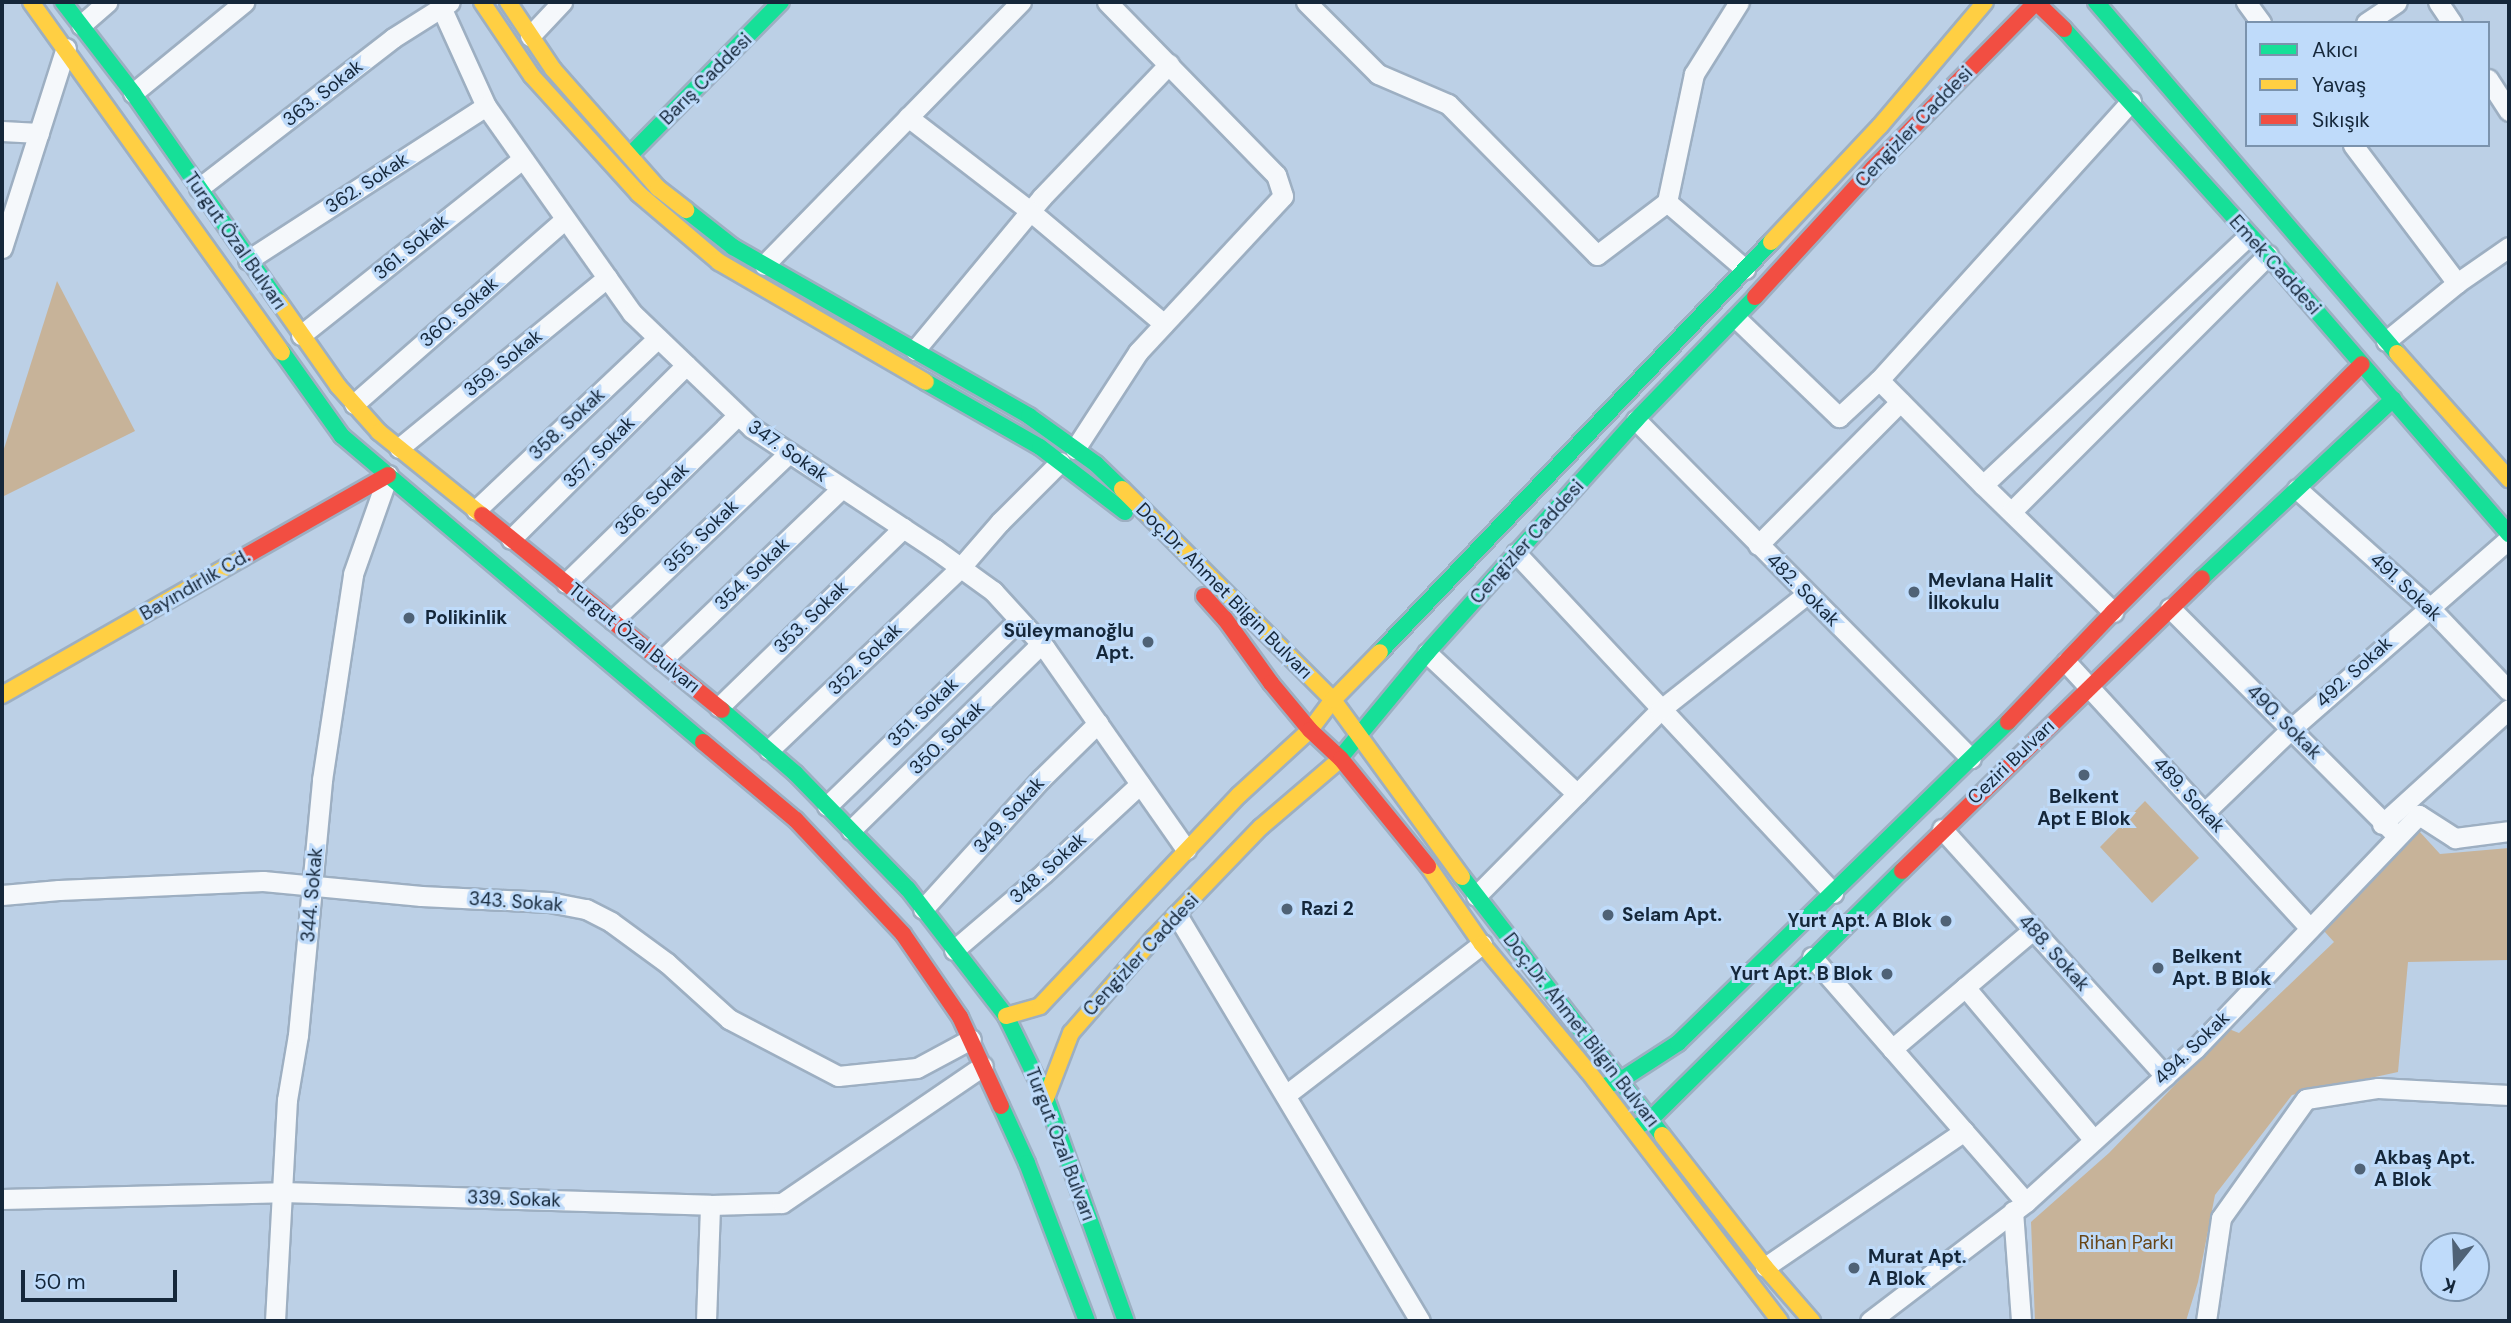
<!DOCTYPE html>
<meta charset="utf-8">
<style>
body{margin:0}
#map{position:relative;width:2511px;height:1323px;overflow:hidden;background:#bcd0e6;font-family:"DM Sans",sans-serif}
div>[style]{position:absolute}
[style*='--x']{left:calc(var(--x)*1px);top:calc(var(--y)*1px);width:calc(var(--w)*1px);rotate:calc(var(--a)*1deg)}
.green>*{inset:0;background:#c7b399}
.roads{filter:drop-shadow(2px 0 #9dafc2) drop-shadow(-2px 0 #9dafc2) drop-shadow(0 2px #9dafc2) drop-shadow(0 -2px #9dafc2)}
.street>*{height:19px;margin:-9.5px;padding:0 9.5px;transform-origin:9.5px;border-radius:9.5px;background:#f5f8fb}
.fast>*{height:16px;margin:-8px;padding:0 8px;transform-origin:8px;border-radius:8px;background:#16e098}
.slow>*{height:16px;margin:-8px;padding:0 8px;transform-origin:8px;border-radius:8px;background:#ffcf43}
.jam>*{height:16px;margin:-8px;padding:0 8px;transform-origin:8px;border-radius:8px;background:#f24e42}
.dots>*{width:19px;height:19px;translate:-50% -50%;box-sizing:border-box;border:4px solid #bfdbfa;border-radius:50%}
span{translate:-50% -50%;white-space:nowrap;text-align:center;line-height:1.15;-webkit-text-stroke:6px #bfdbfa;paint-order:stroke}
.street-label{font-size:19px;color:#15273a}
.poi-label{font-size:19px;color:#15273a;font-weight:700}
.left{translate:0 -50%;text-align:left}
.right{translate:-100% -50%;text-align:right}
.park-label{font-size:19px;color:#684516}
.frame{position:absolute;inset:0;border:4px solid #15273a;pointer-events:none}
.legend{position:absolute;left:2245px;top:21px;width:245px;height:126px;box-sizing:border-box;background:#bfdbfa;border:2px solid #7b93ad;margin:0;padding:9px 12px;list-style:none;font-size:21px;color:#15273a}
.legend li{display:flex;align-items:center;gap:14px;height:35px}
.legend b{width:35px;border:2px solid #7b93ad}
.north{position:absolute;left:2420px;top:1232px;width:70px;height:70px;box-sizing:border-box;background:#bfdbfa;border:2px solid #7b93ad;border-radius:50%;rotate:198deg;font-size:19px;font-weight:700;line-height:28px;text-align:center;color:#15273a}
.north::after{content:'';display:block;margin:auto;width:24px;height:32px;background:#4f6276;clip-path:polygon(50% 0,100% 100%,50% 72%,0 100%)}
.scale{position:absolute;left:21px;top:1270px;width:156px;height:32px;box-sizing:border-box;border:4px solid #15273a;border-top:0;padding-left:9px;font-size:21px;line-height:24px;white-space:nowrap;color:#15273a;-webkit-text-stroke:5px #bfdbfa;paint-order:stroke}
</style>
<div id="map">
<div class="green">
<i style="clip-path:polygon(57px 281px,135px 431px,2px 497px,2px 455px)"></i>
<i style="clip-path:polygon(2145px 801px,2199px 858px,2152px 903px,2100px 847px)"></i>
<i style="clip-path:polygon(2419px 831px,2440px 854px,2509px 848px,2509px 960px,2408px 962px,2398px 1072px,2292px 1095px,2215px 1195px,2198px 1282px,2186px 1321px,2035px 1321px,2031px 1222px,2109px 1153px,2229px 1029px,2239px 1033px,2334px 942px,2324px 931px)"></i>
</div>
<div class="roads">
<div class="street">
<i style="--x:1306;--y:2;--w:102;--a:45"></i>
<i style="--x:1378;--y:74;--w:76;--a:23.2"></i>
<i style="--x:1448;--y:104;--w:212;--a:45.4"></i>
<i style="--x:1597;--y:255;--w:88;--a:-37.1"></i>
<i style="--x:1667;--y:202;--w:131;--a:-78.1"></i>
<i style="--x:1694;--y:74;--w:85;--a:-58"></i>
<i style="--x:2246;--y:2;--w:26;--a:54"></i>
<i style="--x:2438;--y:2;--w:25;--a:56"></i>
<i style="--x:441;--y:7;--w:109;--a:65.6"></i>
<i style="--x:486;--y:106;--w:253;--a:54.8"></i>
<i style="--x:632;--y:313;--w:166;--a:43.8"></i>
<i style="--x:752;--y:428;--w:219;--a:33.5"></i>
<i style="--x:935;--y:549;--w:72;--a:35.9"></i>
<i style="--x:993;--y:591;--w:77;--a:47.6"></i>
<i style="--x:1045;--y:648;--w:246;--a:55"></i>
<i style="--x:2366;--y:23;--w:37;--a:-34"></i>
<i style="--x:81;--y:25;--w:35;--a:-41"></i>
<i style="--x:530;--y:36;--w:47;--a:-46.7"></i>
<i style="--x:2488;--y:79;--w:38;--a:57"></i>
<i style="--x:133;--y:93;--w:144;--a:-39.3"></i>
<i style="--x:908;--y:117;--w:154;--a:37.6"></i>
<i style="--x:1030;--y:211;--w:175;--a:40.1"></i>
<i style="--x:2;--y:131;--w:37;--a:3"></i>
<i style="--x:2353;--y:145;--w:173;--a:53"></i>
<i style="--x:2457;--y:283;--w:63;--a:-34.7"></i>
<i style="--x:199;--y:188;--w:245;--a:-37.7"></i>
<i style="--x:393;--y:38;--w:67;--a:-32.3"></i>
<i style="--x:1667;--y:202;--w:103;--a:40.7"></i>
<i style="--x:2;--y:248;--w:210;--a:-72.3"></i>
<i style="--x:248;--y:260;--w:283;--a:-32.9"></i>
<i style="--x:764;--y:265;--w:368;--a:-45.7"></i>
<i style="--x:1736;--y:318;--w:143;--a:43.9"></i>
<i style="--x:1839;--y:417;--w:54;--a:-42.8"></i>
<i style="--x:1879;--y:380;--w:148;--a:45.3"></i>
<i style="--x:1983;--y:485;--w:364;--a:-43.2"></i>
<i style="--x:301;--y:335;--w:283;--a:-38.5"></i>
<i style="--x:2386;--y:341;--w:92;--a:-39.2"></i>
<i style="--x:915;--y:350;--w:199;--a:-50.3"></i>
<i style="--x:1042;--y:197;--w:184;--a:-46.3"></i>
<i style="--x:1879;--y:380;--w:376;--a:-47.9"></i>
<i style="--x:354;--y:404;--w:279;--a:-41.2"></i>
<i style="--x:1636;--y:420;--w:476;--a:45.3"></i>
<i style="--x:399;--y:448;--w:269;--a:-39.3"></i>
<i style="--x:1075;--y:449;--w:116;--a:-57"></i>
<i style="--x:1138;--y:352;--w:213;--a:-47.1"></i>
<i style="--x:1283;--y:196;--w:22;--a:-108"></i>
<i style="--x:1276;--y:175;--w:242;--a:-134.3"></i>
<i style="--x:1983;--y:485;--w:182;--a:44.3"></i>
<i style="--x:2297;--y:489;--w:176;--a:41.8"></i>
<i style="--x:2428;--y:606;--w:117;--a:46.4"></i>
<i style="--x:476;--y:510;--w:250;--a:-43.4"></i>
<i style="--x:2012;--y:511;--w:362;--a:-45"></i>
<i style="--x:511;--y:539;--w:247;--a:-44.8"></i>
<i style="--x:1758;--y:545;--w:202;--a:-45.2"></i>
<i style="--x:1516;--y:553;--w:465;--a:47"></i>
<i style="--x:566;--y:583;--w:240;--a:-44.3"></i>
<i style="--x:2170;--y:608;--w:322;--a:45.1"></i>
<i style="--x:613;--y:620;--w:243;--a:-43.5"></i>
<i style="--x:1427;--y:653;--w:206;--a:43.2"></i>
<i style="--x:662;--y:660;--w:249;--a:-43.7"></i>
<i style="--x:2066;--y:662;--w:361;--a:47.5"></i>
<i style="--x:719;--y:707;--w:257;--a:-44.2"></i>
<i style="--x:769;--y:750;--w:265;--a:-43.6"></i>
<i style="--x:961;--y:567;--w:60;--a:-49.1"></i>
<i style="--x:1000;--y:522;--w:85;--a:-45"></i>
<i style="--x:827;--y:806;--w:267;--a:-44.1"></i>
<i style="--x:2205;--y:812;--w:120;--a:-44"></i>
<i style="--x:2291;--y:729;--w:289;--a:-41.1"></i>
<i style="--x:2382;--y:824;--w:171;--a:-42.2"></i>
<i style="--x:1942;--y:829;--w:333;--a:47.9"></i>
<i style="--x:851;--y:830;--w:266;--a:-44.4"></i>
<i style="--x:2;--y:895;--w:57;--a:-5"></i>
<i style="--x:59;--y:890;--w:204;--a:-2.5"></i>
<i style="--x:263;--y:881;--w:159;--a:5.4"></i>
<i style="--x:421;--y:896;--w:128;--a:2.7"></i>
<i style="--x:549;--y:902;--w:38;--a:11"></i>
<i style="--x:586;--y:909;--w:28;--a:27"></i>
<i style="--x:611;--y:922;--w:69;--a:36.2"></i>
<i style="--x:667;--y:963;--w:84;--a:42.1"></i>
<i style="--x:729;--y:1019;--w:123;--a:27.6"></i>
<i style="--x:838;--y:1076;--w:79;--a:-5.8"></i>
<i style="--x:917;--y:1068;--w:61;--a:-28.2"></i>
<i style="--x:1476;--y:896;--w:262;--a:-45.3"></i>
<i style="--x:1660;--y:710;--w:187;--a:-38.3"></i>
<i style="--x:923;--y:909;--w:176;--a:-47.8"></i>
<i style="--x:1041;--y:779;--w:80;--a:-44.5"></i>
<i style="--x:1177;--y:915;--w:473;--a:59.1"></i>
<i style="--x:954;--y:950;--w:118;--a:-40.5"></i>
<i style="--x:1044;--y:873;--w:131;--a:-42.8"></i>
<i style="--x:1812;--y:957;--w:325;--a:48.9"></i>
<i style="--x:1965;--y:987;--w:200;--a:49.9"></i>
<i style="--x:1892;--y:1049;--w:185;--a:-40.2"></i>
<i style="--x:1287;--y:1094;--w:246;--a:-37.6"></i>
<i style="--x:2;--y:1199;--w:280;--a:-1.4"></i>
<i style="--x:282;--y:1192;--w:428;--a:1.7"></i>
<i style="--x:710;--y:1205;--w:72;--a:-1.6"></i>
<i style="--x:782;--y:1203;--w:243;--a:-34.3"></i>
<i style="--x:2013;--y:1211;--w:110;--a:85.8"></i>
<i style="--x:1765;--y:1267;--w:241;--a:-34.3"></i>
<i style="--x:275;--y:1321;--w:221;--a:-86.9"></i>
<i style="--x:287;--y:1100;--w:66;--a:-80.4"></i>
<i style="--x:298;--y:1035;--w:256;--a:-84.6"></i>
<i style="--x:322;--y:780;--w:208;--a:-81.4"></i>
<i style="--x:353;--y:574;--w:105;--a:-70.5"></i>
<i style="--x:706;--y:1321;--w:116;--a:-88"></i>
<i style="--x:1870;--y:1321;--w:196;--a:-37.3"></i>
<i style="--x:2026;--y:1202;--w:228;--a:-42.2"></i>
<i style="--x:2195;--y:1049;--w:324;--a:-46.3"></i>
<i style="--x:2419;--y:815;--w:43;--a:32.6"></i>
<i style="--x:2455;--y:838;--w:54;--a:-7.4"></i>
<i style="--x:2206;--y:1321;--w:104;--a:-81.7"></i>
<i style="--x:2221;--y:1218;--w:146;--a:-54.5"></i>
<i style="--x:2306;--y:1099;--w:73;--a:-8.7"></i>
<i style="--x:2378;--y:1088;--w:131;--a:3.1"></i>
</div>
<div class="fast">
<i style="--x:63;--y:2;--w:115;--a:52.4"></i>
<i style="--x:133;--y:93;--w:255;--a:55.1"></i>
<i style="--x:2096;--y:2;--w:462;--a:49.4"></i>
<i style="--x:2064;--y:29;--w:304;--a:47.9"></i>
<i style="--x:2268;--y:255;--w:369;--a:49.2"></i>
<i style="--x:630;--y:155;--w:215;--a:-45.4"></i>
<i style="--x:686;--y:210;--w:60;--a:38.2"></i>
<i style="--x:733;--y:247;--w:341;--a:29.7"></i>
<i style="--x:1029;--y:416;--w:82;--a:35.6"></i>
<i style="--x:1096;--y:464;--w:36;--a:44"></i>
<i style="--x:282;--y:352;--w:103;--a:54.5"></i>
<i style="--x:342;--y:436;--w:473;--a:40.3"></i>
<i style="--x:926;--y:382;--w:131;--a:29.7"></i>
<i style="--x:1040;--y:447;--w:107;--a:37.4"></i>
<i style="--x:2202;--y:578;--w:262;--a:-43.1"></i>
<i style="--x:1380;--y:652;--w:567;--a:-46.36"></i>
<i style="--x:722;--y:710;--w:96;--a:40.8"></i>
<i style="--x:795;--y:773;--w:162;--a:45.8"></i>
<i style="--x:908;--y:889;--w:160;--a:52.3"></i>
<i style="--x:1006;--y:1016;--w:91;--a:64"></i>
<i style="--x:1046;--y:1098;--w:237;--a:70.3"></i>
<i style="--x:1336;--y:763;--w:143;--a:-50.4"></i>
<i style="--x:1427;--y:653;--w:313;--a:-48.1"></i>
<i style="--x:1636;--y:420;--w:171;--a:-45.9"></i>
<i style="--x:1462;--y:877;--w:326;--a:52.2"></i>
<i style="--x:1605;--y:1086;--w:17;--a:-21"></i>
<i style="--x:1621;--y:1080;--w:68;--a:-33"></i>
<i style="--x:1678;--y:1043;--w:460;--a:-44.2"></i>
<i style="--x:1001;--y:1106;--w:63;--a:65.5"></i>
<i style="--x:1027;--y:1163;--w:169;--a:69.2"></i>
<i style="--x:1638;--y:1126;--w:15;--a:-28"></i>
<i style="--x:1651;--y:1119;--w:353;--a:-44.7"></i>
</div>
<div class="slow">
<i style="--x:31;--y:2;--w:431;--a:54.4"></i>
<i style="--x:482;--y:2;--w:89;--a:56"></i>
<i style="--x:532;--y:76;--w:159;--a:47.8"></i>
<i style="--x:639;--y:194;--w:105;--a:40.4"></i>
<i style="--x:719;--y:262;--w:239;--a:30.1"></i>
<i style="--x:508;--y:2;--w:81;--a:56.1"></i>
<i style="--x:553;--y:69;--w:159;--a:48.6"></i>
<i style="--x:658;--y:188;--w:36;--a:38"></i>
<i style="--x:1771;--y:242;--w:159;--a:-46.8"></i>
<i style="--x:1880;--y:126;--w:162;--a:-49.7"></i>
<i style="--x:279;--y:302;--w:103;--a:54.9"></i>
<i style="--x:338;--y:386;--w:62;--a:48.3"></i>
<i style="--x:379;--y:432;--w:132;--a:38.9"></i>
<i style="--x:2397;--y:353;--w:169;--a:48.4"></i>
<i style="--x:1122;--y:489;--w:298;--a:45"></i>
<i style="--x:1333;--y:700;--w:219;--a:53.9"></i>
<i style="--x:2;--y:695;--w:276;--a:-29.7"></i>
<i style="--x:1428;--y:866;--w:95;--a:55.3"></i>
<i style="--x:1482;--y:944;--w:165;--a:50.2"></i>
<i style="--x:1588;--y:1071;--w:315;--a:52.5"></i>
<i style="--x:1006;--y:1016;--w:35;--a:-16"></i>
<i style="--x:1040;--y:1006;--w:290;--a:-46.7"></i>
<i style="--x:1239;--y:795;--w:96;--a:-42.5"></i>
<i style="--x:1310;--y:730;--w:38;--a:-53"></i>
<i style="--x:1333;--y:700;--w:67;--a:-45.6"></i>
<i style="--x:1046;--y:1098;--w:70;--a:-69"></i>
<i style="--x:1071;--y:1033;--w:126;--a:-48.9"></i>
<i style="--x:1154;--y:938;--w:154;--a:-46.1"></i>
<i style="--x:1261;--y:827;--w:99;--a:-40.5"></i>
<i style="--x:1662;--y:1135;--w:167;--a:52"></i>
<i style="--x:1765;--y:1267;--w:72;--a:49"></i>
</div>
<div class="jam">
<i style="--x:1755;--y:297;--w:175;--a:-47.5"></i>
<i style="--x:1873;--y:168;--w:233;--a:-45.5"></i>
<i style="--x:2036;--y:2;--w:39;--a:44"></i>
<i style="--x:482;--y:515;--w:309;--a:39.1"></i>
<i style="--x:242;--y:558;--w:168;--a:-29.6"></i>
<i style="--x:1204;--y:596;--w:31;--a:48"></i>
<i style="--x:1225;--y:619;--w:79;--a:54.3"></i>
<i style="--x:1271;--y:683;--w:61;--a:50.3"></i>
<i style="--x:1310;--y:730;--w:42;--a:43.1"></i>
<i style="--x:1341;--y:759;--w:138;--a:50.9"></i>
<i style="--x:2008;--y:722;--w:152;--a:-46.3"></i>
<i style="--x:2113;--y:612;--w:351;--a:-44.9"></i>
<i style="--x:703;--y:742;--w:121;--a:40"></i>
<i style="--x:796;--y:820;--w:156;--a:46.8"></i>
<i style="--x:903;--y:934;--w:101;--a:55.5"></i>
<i style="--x:960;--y:1017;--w:98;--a:65.3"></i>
<i style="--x:1902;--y:871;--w:419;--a:-44.3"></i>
</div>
</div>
<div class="dots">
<i style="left:1914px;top:592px;background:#4f6276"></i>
<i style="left:409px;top:618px;background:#4f6276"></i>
<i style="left:1148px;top:642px;background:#4f6276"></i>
<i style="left:2084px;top:775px;background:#4f6276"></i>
<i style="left:1287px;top:909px;background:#4f6276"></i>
<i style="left:1608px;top:915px;background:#4f6276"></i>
<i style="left:1946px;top:921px;background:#4f6276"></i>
<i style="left:2158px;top:968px;background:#4f6276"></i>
<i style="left:1887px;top:974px;background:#4f6276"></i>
<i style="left:2360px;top:1169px;background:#4f6276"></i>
<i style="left:1854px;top:1268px;background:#4f6276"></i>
</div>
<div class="street-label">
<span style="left:706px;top:79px;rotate:-45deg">Barış Caddesi</span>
<span style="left:323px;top:93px;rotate:-38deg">363. Sokak</span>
<span style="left:1914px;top:127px;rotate:-46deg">Cengizler Caddesi</span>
<span style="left:367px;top:183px;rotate:-33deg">362. Sokak</span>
<span style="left:235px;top:241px;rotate:55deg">Turgut Özal Bulvarı</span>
<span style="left:411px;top:247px;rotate:-40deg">361. Sokak</span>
<span style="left:2275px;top:265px;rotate:48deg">Emek Caddesi</span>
<span style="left:459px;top:312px;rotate:-41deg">360. Sokak</span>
<span style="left:503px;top:363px;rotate:-39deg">359. Sokak</span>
<span style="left:567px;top:424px;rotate:-43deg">358. Sokak</span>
<span style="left:788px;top:451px;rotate:35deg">347. Sokak</span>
<span style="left:599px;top:452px;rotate:-45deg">357. Sokak</span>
<span style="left:652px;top:499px;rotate:-44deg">356. Sokak</span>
<span style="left:701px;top:536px;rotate:-44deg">355. Sokak</span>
<span style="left:1527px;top:542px;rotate:-48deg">Cengizler Caddesi</span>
<span style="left:752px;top:574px;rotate:-44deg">354. Sokak</span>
<span style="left:195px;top:585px;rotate:-30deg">Bayındırlık Cd.</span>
<span style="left:2406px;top:587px;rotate:43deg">491. Sokak</span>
<span style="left:1803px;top:590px;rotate:45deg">482. Sokak</span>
<span style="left:1224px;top:591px;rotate:45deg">Doç.Dr. Ahmet Bilgin Bulvarı</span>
<span style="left:811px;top:617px;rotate:-44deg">353. Sokak</span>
<span style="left:634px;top:638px;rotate:39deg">Turgut Özal Bulvarı</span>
<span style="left:865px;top:659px;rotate:-44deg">352. Sokak</span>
<span style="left:2354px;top:672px;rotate:-42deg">492. Sokak</span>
<span style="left:923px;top:712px;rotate:-44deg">351. Sokak</span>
<span style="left:2284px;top:722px;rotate:45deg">490. Sokak</span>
<span style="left:947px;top:738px;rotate:-44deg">350. Sokak</span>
<span style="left:2011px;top:762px;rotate:-44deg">Ceziri Bulvarı</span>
<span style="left:2189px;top:795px;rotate:47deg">489. Sokak</span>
<span style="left:1009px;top:815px;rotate:-48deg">349. Sokak</span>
<span style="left:1048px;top:868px;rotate:-42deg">348. Sokak</span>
<span style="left:312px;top:895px;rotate:-85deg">344. Sokak</span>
<span style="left:516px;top:902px;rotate:4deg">343. Sokak</span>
<span style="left:2054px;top:953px;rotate:48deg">488. Sokak</span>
<span style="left:1141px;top:955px;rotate:-47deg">Cengizler Caddesi</span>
<span style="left:1581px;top:1030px;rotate:52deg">Doç.Dr. Ahmet Bilgin Bulvarı</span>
<span style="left:2192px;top:1048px;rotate:-44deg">494. Sokak</span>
<span style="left:1060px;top:1144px;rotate:69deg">Turgut Özal Bulvarı</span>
<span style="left:514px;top:1199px;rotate:2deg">339. Sokak</span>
</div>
<div class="poi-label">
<span class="left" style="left:1928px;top:592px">Mevlana Halit<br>İlkokulu</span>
<span class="left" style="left:425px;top:618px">Polikinlik</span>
<span class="right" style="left:1134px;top:642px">Süleymanoğlu<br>Apt.</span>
<span style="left:2084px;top:808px">Belkent<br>Apt E Blok</span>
<span class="left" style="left:1301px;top:909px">Razi 2</span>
<span class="left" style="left:1622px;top:915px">Selam Apt.</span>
<span class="right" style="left:1932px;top:921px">Yurt Apt. A Blok</span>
<span class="left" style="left:2172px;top:968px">Belkent<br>Apt. B Blok</span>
<span class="right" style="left:1873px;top:974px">Yurt Apt. B Blok</span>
<span class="left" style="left:2374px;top:1169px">Akbaş Apt.<br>A Blok</span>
<span class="left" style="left:1868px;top:1268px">Murat Apt.<br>A Blok</span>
</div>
<div class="park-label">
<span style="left:2126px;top:1243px">Rihan Parkı</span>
</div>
<div class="frame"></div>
<ul class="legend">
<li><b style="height:9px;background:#16e098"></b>Akıcı</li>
<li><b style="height:9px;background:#ffcf43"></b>Yavaş</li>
<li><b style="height:9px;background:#f24e42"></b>Sıkışık</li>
</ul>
<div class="north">K</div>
<div class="scale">50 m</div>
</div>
